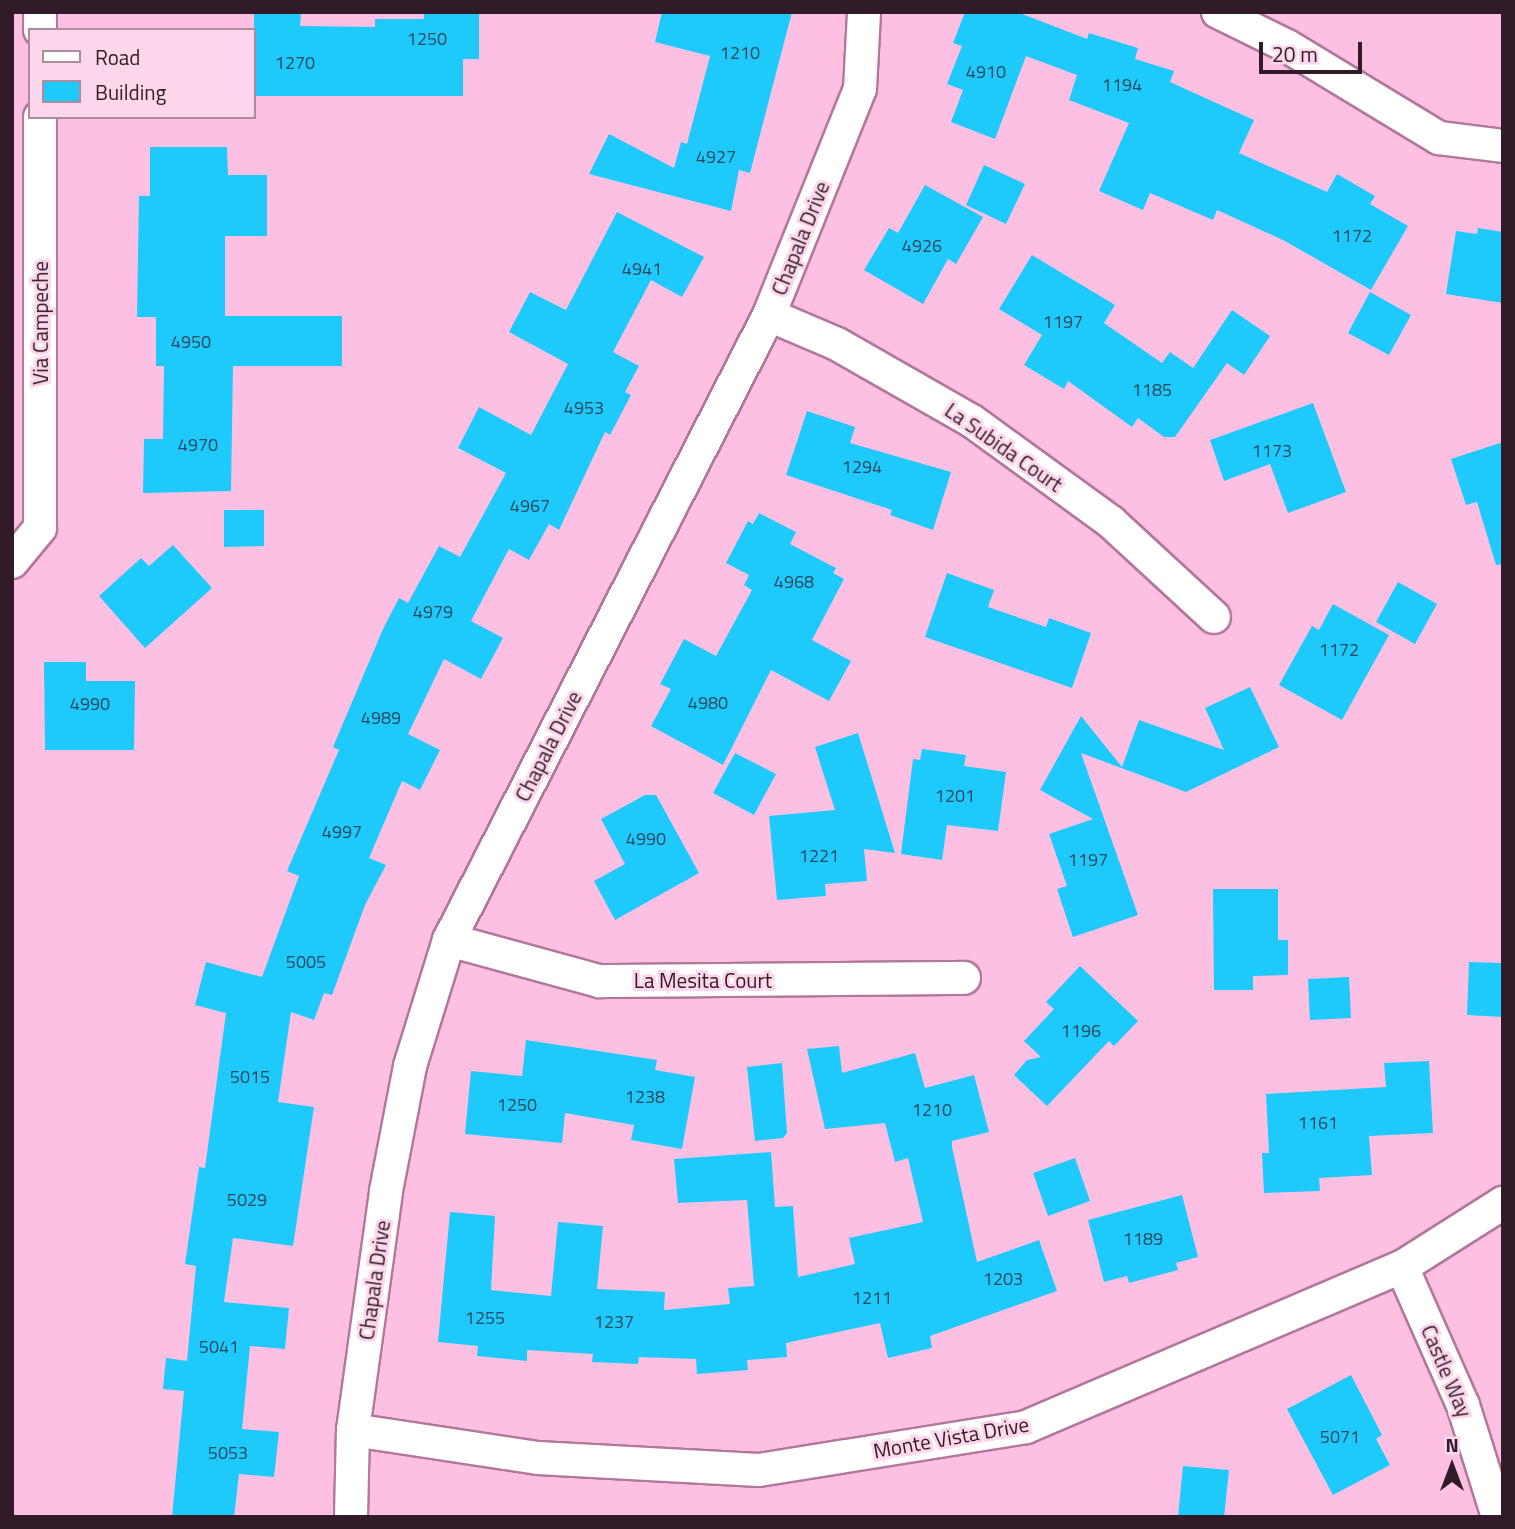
<!DOCTYPE html>
<style>
body{margin:0}
#map{position:relative;width:1515px;height:1529px;overflow:hidden;background:#fec0e2;font-family:"Titillium Web",sans-serif}
div>[style]{position:absolute}
[style*='--x']{left:calc(var(--x)*1px);top:calc(var(--y)*1px);width:calc(var(--w)*1px);rotate:calc(var(--a)*1deg)}
.building>*{inset:0;background:#1dcafb}
.roads{filter:drop-shadow(2px 0 #b27899) drop-shadow(-2px 0 #b27899) drop-shadow(0 2px #b27899) drop-shadow(0 -2px #b27899)}
.street>*{height:32px;margin:-16px;padding:0 16px;transform-origin:16px;border-radius:16px;background:#fff}
span{translate:-50% -50%;white-space:nowrap;text-align:center;line-height:1.15;-webkit-text-stroke:6px #fcd6ea;paint-order:stroke}
.number-label{font-size:18px;color:#2d475e}
.number-label span{-webkit-text-stroke-width:0}
.street-label{font-size:21px;color:#321b29}
.frame{position:absolute;inset:0;border:14px solid #321b29;pointer-events:none}
.legend{position:absolute;left:28px;top:28px;width:228px;height:91px;box-sizing:border-box;background:#fcd6ea;border:2px solid #ab8b9d;margin:0;padding:9px 12px;list-style:none;font-size:21px;color:#321b29}
.legend li{display:flex;align-items:center;gap:14px;height:35px}
.legend b{width:35px;border:2px solid #ab8b9d}
.north{position:absolute;left:1417px;top:1431px;width:70px;height:70px;-webkit-text-stroke:5px #fcd6ea;paint-order:stroke;rotate:0deg;font-size:19px;font-weight:700;line-height:28px;text-align:center;color:#321b29}
.north::after{content:'';display:block;margin:auto;width:24px;height:32px;background:#321b29;clip-path:polygon(50% 0,100% 100%,50% 72%,0 100%)}
.scale{position:absolute;left:1259px;top:42px;width:103px;height:32px;box-sizing:border-box;border:4px solid #321b29;border-top:0;padding-left:9px;font-size:21px;line-height:24px;white-space:nowrap;color:#321b29;-webkit-text-stroke:5px #fcd6ea;paint-order:stroke}
</style>
<div id="map">
<div class="building">
<i style="clip-path:polygon(254px 12px,301px 12px,300px 26px,375px 27px,375px 19px,424px 19px,424px 12px,479px 12px,479px 59px,463px 59px,463px 96px,254px 96px)"></i>
<i style="clip-path:polygon(662px 12px,792px 12px,750px 173px,739px 170px,731px 211px,589px 174px,609px 134px,674px 168px,681px 142px,687px 144px,710px 56px,655px 42px)"></i>
<i style="clip-path:polygon(965px 12px,1017px 12px,1087px 39px,1089px 33px,1138px 48px,1135px 59px,1174px 71px,1170px 82px,1254px 120px,1239px 153px,1327px 192px,1337px 174px,1375px 196px,1370px 204px,1408px 226px,1371px 290px,1283px 240px,1217px 210px,1213px 220px,1150px 193px,1143px 210px,1099px 191px,1129px 123px,1069px 100px,1077px 75px,1026px 56px,995px 139px,951px 122px,963px 90px,947px 84px,962px 46px,953px 43px)"></i>
<i style="clip-path:polygon(150px 147px,227px 147px,228px 175px,267px 175px,267px 236px,225px 236px,225px 316px,342px 316px,342px 366px,233px 366px,231px 491px,143px 493px,144px 439px,163px 439px,164px 366px,156px 366px,156px 317px,137px 317px,139px 196px,150px 196px)"></i>
<i style="clip-path:polygon(984px 165px,1025px 184px,1006px 224px,966px 205px)"></i>
<i style="clip-path:polygon(925px 185px,983px 217px,956px 264px,948px 259px,923px 304px,864px 270px,889px 228px,898px 233px)"></i>
<i style="clip-path:polygon(617px 212px,704px 257px,682px 297px,651px 280px,613px 352px,639px 366px,625px 392px,631px 395px,610px 435px,605px 432px,559px 530px,549px 524px,529px 560px,509px 549px,471px 621px,503px 638px,481px 679px,444px 659px,408px 734px,440px 750px,420px 790px,402px 781px,369px 858px,386px 865px,365px 905px,332px 995px,324px 993px,314px 1020px,291px 1012px,278px 1102px,314px 1107px,293px 1246px,233px 1238px,224px 1302px,289px 1308px,285px 1349px,250px 1346px,242px 1429px,279px 1432px,274px 1477px,239px 1474px,234px 1517px,172px 1517px,184px 1391px,163px 1389px,166px 1358px,187px 1361px,196px 1266px,185px 1264px,199px 1167px,205px 1168px,226px 1013px,195px 1005px,206px 962px,262px 977px,299px 876px,287px 871px,339px 750px,333px 747px,383px 629px,399px 598px,408px 603px,439px 546px,460px 557px,506px 473px,458px 448px,479px 407px,531px 435px,568px 364px,509px 332px,530px 292px,566px 310px)"></i>
<i style="clip-path:polygon(1478px 228px,1503px 232px,1503px 303px,1446px 294px,1456px 231px,1477px 234px)"></i>
<i style="clip-path:polygon(1032px 255px,1115px 305px,1104px 323px,1162px 363px,1170px 352px,1193px 368px,1232px 310px,1270px 336px,1244px 375px,1227px 363px,1175px 437px,1164px 437px,1138px 418px,1132px 427px,1068px 381px,1064px 389px,1024px 365px,1042px 335px,999px 309px)"></i>
<i style="clip-path:polygon(1370px 292px,1411px 315px,1389px 355px,1348px 333px)"></i>
<i style="clip-path:polygon(1313px 403px,1346px 492px,1288px 513px,1270px 464px,1224px 481px,1210px 440px)"></i>
<i style="clip-path:polygon(807px 411px,855px 427px,850px 443px,951px 472px,933px 530px,890px 515px,892px 510px,786px 475px)"></i>
<i style="clip-path:polygon(1503px 442px,1503px 564px,1496px 565px,1477px 502px,1466px 505px,1451px 459px)"></i>
<i style="clip-path:polygon(224px 510px,264px 510px,264px 546px,224px 547px)"></i>
<i style="clip-path:polygon(759px 513px,796px 532px,790px 544px,836px 568px,833px 573px,844px 579px,812px 640px,851px 661px,829px 701px,771px 670px,723px 765px,651px 726px,671px 689px,660px 684px,684px 639px,716px 656px,752px 590px,744px 585px,749px 575px,726px 563px,748px 521px,753px 524px)"></i>
<i style="clip-path:polygon(173px 545px,212px 588px,145px 648px,99px 596px,141px 558px,149px 566px)"></i>
<i style="clip-path:polygon(947px 573px,994px 590px,988px 607px,1046px 627px,1049px 618px,1091px 633px,1072px 688px,925px 637px)"></i>
<i style="clip-path:polygon(1398px 582px,1437px 604px,1415px 644px,1376px 622px)"></i>
<i style="clip-path:polygon(1333px 604px,1389px 635px,1342px 720px,1279px 685px,1312px 626px,1319px 630px)"></i>
<i style="clip-path:polygon(44px 662px,86px 662px,86px 681px,135px 681px,134px 750px,45px 750px)"></i>
<i style="clip-path:polygon(1250px 687px,1279px 747px,1186px 792px,1081px 753px,1138px 915px,1073px 937px,1057px 889px,1067px 886px,1049px 834px,1093px 819px,1040px 790px,1081px 716px,1122px 767px,1139px 720px,1224px 750px,1205px 708px)"></i>
<i style="clip-path:polygon(858px 733px,895px 853px,864px 849px,867px 881px,825px 884px,826px 896px,777px 900px,769px 816px,835px 810px,815px 747px)"></i>
<i style="clip-path:polygon(922px 749px,966px 755px,964px 766px,1006px 772px,998px 831px,947px 825px,942px 860px,901px 854px,913px 759px,920px 760px)"></i>
<i style="clip-path:polygon(735px 753px,776px 774px,754px 815px,713px 793px)"></i>
<i style="clip-path:polygon(645px 795px,656px 795px,699px 873px,615px 920px,594px 881px,625px 864px,601px 819px)"></i>
<i style="clip-path:polygon(1213px 889px,1278px 889px,1278px 940px,1288px 940px,1288px 975px,1253px 976px,1253px 990px,1214px 990px)"></i>
<i style="clip-path:polygon(1469px 962px,1503px 963px,1503px 1017px,1467px 1015px)"></i>
<i style="clip-path:polygon(1080px 966px,1138px 1021px,1114px 1046px,1109px 1041px,1047px 1106px,1014px 1075px,1027px 1060px,1041px 1057px,1024px 1041px,1054px 1009px,1046px 1002px)"></i>
<i style="clip-path:polygon(1349px 977px,1351px 1018px,1310px 1020px,1308px 979px)"></i>
<i style="clip-path:polygon(526px 1040px,657px 1060px,655px 1070px,695px 1077px,682px 1149px,631px 1140px,634px 1125px,565px 1113px,562px 1143px,465px 1134px,471px 1071px,522px 1076px)"></i>
<i style="clip-path:polygon(839px 1046px,842px 1073px,915px 1053px,925px 1088px,974px 1075px,989px 1132px,952px 1141px,952px 1147px,977px 1262px,1039px 1240px,1057px 1291px,930px 1336px,932px 1348px,888px 1358px,880px 1323px,786px 1343px,787px 1357px,747px 1360px,748px 1370px,697px 1374px,696px 1359px,639px 1357px,638px 1364px,592px 1362px,593px 1354px,527px 1350px,527px 1361px,477px 1356px,478px 1346px,438px 1342px,450px 1212px,495px 1216px,491px 1290px,551px 1296px,558px 1222px,603px 1226px,597px 1289px,665px 1292px,664px 1310px,730px 1304px,728px 1288px,754px 1286px,747px 1200px,678px 1203px,674px 1159px,771px 1152px,775px 1207px,793px 1206px,798px 1277px,855px 1264px,849px 1238px,923px 1222px,908px 1158px,895px 1162px,885px 1123px,825px 1129px,807px 1049px)"></i>
<i style="clip-path:polygon(1429px 1061px,1433px 1133px,1369px 1136px,1372px 1175px,1319px 1178px,1320px 1191px,1264px 1193px,1262px 1153px,1269px 1153px,1266px 1094px,1386px 1087px,1384px 1063px)"></i>
<i style="clip-path:polygon(782px 1063px,787px 1133px,783px 1138px,755px 1141px,747px 1067px)"></i>
<i style="clip-path:polygon(1075px 1158px,1090px 1201px,1048px 1216px,1033px 1173px)"></i>
<i style="clip-path:polygon(1182px 1195px,1198px 1257px,1176px 1263px,1178px 1270px,1129px 1283px,1127px 1276px,1104px 1282px,1088px 1220px)"></i>
<i style="clip-path:polygon(1351px 1375px,1382px 1435px,1376px 1439px,1390px 1465px,1333px 1495px,1287px 1409px)"></i>
<i style="clip-path:polygon(1183px 1466px,1229px 1470px,1224px 1517px,1178px 1517px)"></i>
</div>
<div class="roads">
<div class="street">
<i style="--x:40;--y:12;--w:18;--a:90"></i>
<i style="--x:1218;--y:12;--w:77;--a:26.2"></i>
<i style="--x:1287;--y:46;--w:178;--a:31.2"></i>
<i style="--x:1439;--y:138;--w:64;--a:7.1"></i>
<i style="--x:769;--y:315;--w:74;--a:23.1"></i>
<i style="--x:837;--y:344;--w:155;--a:29.7"></i>
<i style="--x:972;--y:421;--w:172;--a:36"></i>
<i style="--x:1111;--y:522;--w:140;--a:42.7"></i>
<i style="--x:12;--y:562;--w:44;--a:-50.5"></i>
<i style="--x:40;--y:528;--w:411;--a:-90"></i>
<i style="--x:449;--y:940;--w:156;--a:15.3"></i>
<i style="--x:599;--y:981;--w:365;--a:-0.5"></i>
<i style="--x:1402;--y:1267;--w:151;--a:66.2"></i>
<i style="--x:1463;--y:1405;--w:117;--a:72.6"></i>
<i style="--x:353;--y:1430;--w:187;--a:8.6"></i>
<i style="--x:538;--y:1458;--w:221;--a:3.1"></i>
<i style="--x:759;--y:1470;--w:270;--a:-9.1"></i>
<i style="--x:1026;--y:1427;--w:409;--a:-23.1"></i>
<i style="--x:1402;--y:1267;--w:120;--a:-32.4"></i>
<i style="--x:351;--y:1517;--w:87;--a:-88.7"></i>
<i style="--x:353;--y:1430;--w:241;--a:-82.1"></i>
<i style="--x:386;--y:1191;--w:127;--a:-79.1"></i>
<i style="--x:410;--y:1066;--w:132;--a:-72.8"></i>
<i style="--x:449;--y:940;--w:702;--a:-62.89"></i>
<i style="--x:769;--y:315;--w:244;--a:-68.1"></i>
<i style="--x:860;--y:89;--w:77;--a:-87"></i>
</div>
</div>
<div class="number-label">
<span style="left:427px;top:39px">1250</span>
<span style="left:740px;top:53px">1210</span>
<span style="left:295px;top:63px">1270</span>
<span style="left:986px;top:72px">4910</span>
<span style="left:1122px;top:85px">1194</span>
<span style="left:716px;top:157px">4927</span>
<span style="left:1352px;top:236px">1172</span>
<span style="left:922px;top:246px">4926</span>
<span style="left:642px;top:269px">4941</span>
<span style="left:1063px;top:322px">1197</span>
<span style="left:191px;top:342px">4950</span>
<span style="left:1152px;top:390px">1185</span>
<span style="left:584px;top:408px">4953</span>
<span style="left:198px;top:445px">4970</span>
<span style="left:1272px;top:451px">1173</span>
<span style="left:862px;top:467px">1294</span>
<span style="left:530px;top:506px">4967</span>
<span style="left:794px;top:582px">4968</span>
<span style="left:433px;top:612px">4979</span>
<span style="left:1339px;top:650px">1172</span>
<span style="left:708px;top:703px">4980</span>
<span style="left:90px;top:704px">4990</span>
<span style="left:381px;top:718px">4989</span>
<span style="left:955px;top:796px">1201</span>
<span style="left:342px;top:832px">4997</span>
<span style="left:646px;top:839px">4990</span>
<span style="left:819px;top:856px">1221</span>
<span style="left:1088px;top:860px">1197</span>
<span style="left:306px;top:962px">5005</span>
<span style="left:1081px;top:1031px">1196</span>
<span style="left:250px;top:1077px">5015</span>
<span style="left:645px;top:1097px">1238</span>
<span style="left:517px;top:1105px">1250</span>
<span style="left:932px;top:1110px">1210</span>
<span style="left:1318px;top:1123px">1161</span>
<span style="left:247px;top:1200px">5029</span>
<span style="left:1143px;top:1239px">1189</span>
<span style="left:1003px;top:1279px">1203</span>
<span style="left:872px;top:1298px">1211</span>
<span style="left:485px;top:1318px">1255</span>
<span style="left:614px;top:1322px">1237</span>
<span style="left:219px;top:1347px">5041</span>
<span style="left:1340px;top:1437px">5071</span>
<span style="left:228px;top:1453px">5053</span>
</div>
<div class="street-label">
<span style="left:800px;top:238px;rotate:-68deg">Chapala Drive</span>
<span style="left:40px;top:323px;rotate:-90deg">Via Campeche</span>
<span style="left:1004px;top:447px;rotate:35deg">La Subida Court</span>
<span style="left:548px;top:746px;rotate:-63deg">Chapala Drive</span>
<span style="left:703px;top:980px">La Mesita Court</span>
<span style="left:374px;top:1280px;rotate:-82deg">Chapala Drive</span>
<span style="left:1447px;top:1371px;rotate:67deg">Castle Way</span>
<span style="left:951px;top:1437px;rotate:-10deg">Monte Vista Drive</span>
</div>
<div class="frame"></div>
<ul class="legend">
<li><b style="height:9px;background:#fff"></b>Road</li>
<li><b style="height:19px;background:#1dcafb"></b>Building</li>
</ul>
<div class="north">N</div>
<div class="scale">20 m</div>
</div>
